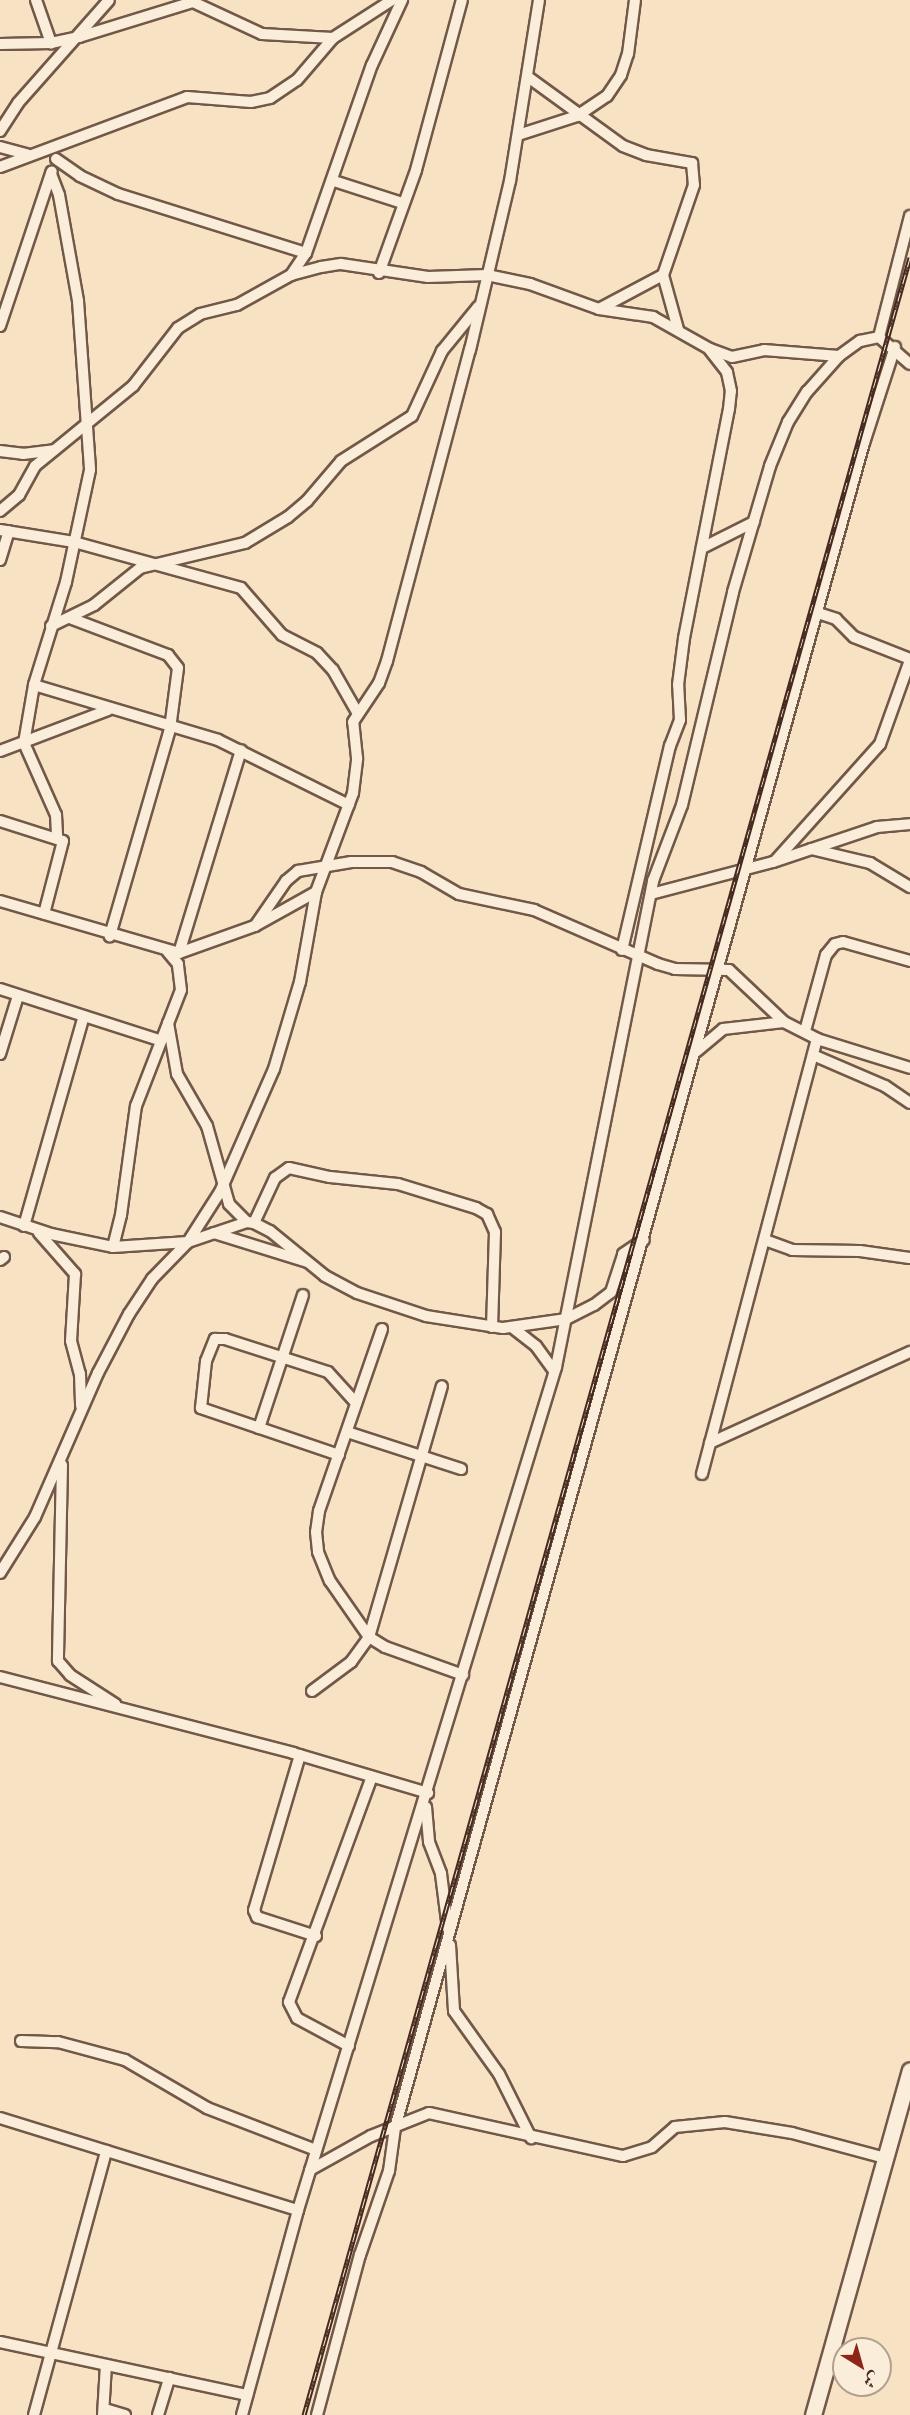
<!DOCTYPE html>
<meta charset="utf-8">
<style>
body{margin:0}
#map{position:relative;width:910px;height:2415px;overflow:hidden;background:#f7e3c4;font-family:Cardo,Amiri,serif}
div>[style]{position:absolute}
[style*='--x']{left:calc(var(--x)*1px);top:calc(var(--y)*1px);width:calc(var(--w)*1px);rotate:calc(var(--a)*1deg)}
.roads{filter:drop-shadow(2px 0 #725848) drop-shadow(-2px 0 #725848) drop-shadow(0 2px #725848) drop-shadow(0 -2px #725848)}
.street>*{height:10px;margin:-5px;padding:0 5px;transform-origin:5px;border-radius:5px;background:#faedd9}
.secondary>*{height:15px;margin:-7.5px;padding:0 7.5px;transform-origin:7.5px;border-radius:7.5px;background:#faedd9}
.rail>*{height:5px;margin-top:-2.5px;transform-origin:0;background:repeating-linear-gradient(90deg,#faedd9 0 9px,#46291e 0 18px);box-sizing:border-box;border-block:2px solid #46291e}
span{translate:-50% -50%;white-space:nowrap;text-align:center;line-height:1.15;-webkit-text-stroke:5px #faedd9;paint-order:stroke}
.north{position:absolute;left:832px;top:2337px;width:60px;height:60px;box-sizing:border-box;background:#faedd9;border:2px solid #b29f8e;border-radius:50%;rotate:143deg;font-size:16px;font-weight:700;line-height:24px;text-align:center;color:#46291e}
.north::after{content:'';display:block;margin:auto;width:21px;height:27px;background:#8f2418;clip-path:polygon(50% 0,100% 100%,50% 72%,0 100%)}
</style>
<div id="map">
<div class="roads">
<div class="street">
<i style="--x:36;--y:0;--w:46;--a:70.8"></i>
<i style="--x:0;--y:44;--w:51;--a:-1.1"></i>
<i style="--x:51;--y:43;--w:29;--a:-12"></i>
<i style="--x:79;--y:37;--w:119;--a:-17.1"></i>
<i style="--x:193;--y:2;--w:76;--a:24.9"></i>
<i style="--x:262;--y:34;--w:71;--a:3.2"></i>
<i style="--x:528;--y:77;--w:117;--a:36"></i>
<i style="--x:623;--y:146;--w:25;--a:21"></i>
<i style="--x:646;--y:155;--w:47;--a:9.9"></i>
<i style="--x:692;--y:163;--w:22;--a:85"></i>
<i style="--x:694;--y:185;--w:95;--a:109"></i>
<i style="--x:663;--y:275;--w:56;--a:74.5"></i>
<i style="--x:0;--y:131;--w:33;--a:-57"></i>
<i style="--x:18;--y:103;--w:137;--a:-48.5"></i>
<i style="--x:518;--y:135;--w:62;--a:-17.9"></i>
<i style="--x:577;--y:116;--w:36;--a:-34"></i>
<i style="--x:607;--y:96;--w:25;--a:-56"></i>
<i style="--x:621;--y:75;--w:22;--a:-72"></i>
<i style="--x:628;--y:54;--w:54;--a:-82.6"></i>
<i style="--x:0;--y:147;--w:28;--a:15"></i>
<i style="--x:56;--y:159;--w:29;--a:35"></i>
<i style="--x:80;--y:176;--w:42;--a:25.3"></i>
<i style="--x:118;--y:194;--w:197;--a:17.4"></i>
<i style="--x:0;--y:167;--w:200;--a:-20.5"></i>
<i style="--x:187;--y:97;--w:64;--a:4.5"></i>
<i style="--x:251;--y:102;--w:19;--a:-12"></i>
<i style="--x:270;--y:98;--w:32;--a:-34"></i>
<i style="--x:297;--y:80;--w:55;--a:-49.4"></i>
<i style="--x:333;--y:38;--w:70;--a:-32.8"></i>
<i style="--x:51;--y:174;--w:22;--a:69"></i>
<i style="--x:59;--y:195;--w:108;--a:79.8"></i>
<i style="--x:78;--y:301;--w:169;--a:85.9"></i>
<i style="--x:90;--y:470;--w:115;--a:102.1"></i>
<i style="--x:66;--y:582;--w:108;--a:107.3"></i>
<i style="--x:34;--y:685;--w:59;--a:99.8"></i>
<i style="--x:24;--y:743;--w:79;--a:66"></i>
<i style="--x:56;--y:815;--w:22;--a:87"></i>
<i style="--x:334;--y:181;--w:71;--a:17.9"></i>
<i style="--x:379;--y:273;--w:109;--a:-70.2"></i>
<i style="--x:416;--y:170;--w:176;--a:-74.9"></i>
<i style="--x:291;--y:275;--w:27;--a:-56"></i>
<i style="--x:306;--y:253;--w:199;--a:-70.7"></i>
<i style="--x:372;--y:65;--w:72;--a:-65.2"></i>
<i style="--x:599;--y:309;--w:72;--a:-28"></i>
<i style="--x:0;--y:326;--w:163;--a:-71.5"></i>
<i style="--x:879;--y:337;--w:41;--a:41.1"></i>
<i style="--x:0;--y:451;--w:23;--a:7"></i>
<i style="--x:23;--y:454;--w:31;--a:-7"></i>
<i style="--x:0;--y:511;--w:25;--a:-40"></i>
<i style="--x:19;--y:495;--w:33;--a:-61"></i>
<i style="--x:35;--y:466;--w:127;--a:-39.2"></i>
<i style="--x:133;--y:386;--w:73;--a:-52.2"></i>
<i style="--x:178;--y:328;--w:26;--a:-32"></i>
<i style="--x:200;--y:314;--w:38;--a:-14"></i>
<i style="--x:237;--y:305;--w:62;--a:-29.1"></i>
<i style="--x:291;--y:275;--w:31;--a:-15"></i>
<i style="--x:321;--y:267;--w:20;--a:-9"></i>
<i style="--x:341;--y:264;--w:88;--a:8.5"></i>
<i style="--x:428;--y:277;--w:59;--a:-1.9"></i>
<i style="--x:487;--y:275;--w:44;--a:11.8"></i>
<i style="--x:530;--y:284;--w:73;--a:19.9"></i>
<i style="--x:599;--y:309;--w:55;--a:8.4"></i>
<i style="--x:653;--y:317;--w:65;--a:29.3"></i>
<i style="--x:710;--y:349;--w:23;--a:20"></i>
<i style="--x:732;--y:357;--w:33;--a:-12"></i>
<i style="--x:764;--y:350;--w:75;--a:4.6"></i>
<i style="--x:0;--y:530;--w:75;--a:9.2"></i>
<i style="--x:74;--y:542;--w:173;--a:15.4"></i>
<i style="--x:241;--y:588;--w:62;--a:48.9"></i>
<i style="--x:282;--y:635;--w:39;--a:27"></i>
<i style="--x:317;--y:653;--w:23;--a:47"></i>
<i style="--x:333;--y:670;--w:48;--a:60.3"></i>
<i style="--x:702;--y:548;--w:58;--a:-26.6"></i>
<i style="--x:0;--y:560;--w:30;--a:-73"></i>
<i style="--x:818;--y:613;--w:19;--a:18"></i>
<i style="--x:836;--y:619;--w:25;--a:45"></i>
<i style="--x:854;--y:637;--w:60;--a:21.4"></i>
<i style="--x:70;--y:618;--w:105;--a:20.7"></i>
<i style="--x:168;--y:655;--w:16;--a:52"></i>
<i style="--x:178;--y:668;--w:62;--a:97.5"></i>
<i style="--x:170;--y:729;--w:216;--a:106.2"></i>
<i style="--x:51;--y:626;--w:48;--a:-26"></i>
<i style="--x:94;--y:605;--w:59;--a:-38.8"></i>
<i style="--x:140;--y:568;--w:108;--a:-13.4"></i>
<i style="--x:245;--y:543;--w:50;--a:-31.2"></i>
<i style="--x:288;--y:517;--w:25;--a:-40"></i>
<i style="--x:307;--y:501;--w:52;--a:-49.6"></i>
<i style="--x:341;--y:461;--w:84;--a:-32.4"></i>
<i style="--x:412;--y:416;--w:72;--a:-65.2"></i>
<i style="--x:442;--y:351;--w:57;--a:-50.7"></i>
<i style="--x:34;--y:685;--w:192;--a:16.6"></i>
<i style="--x:218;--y:740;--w:146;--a:26.4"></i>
<i style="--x:0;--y:751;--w:116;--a:-20.8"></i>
<i style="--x:0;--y:821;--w:66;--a:17.6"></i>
<i style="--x:63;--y:841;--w:75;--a:104.6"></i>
<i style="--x:811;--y:849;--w:61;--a:13.3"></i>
<i style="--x:870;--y:863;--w:47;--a:31"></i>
<i style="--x:776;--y:860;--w:156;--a:-48.1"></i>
<i style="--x:880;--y:744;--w:89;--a:-70.3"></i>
<i style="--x:651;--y:894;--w:126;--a:-14.7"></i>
<i style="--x:773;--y:862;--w:110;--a:-18.6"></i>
<i style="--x:877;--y:827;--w:33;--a:-5"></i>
<i style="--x:0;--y:901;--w:186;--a:16.2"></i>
<i style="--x:179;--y:953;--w:81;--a:-19.6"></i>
<i style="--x:255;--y:926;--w:70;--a:-29.1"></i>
<i style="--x:255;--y:926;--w:55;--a:-55.4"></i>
<i style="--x:286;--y:881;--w:16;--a:-40"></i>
<i style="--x:298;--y:871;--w:54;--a:-9.6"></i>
<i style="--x:351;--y:862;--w:41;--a:0"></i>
<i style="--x:392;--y:862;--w:31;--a:19"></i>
<i style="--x:421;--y:872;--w:44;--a:30.1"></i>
<i style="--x:459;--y:894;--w:77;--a:12"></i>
<i style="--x:534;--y:910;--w:135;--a:23.5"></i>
<i style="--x:658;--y:964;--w:18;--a:16"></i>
<i style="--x:675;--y:969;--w:54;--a:1.1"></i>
<i style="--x:729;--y:970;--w:76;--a:43.4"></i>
<i style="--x:784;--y:1022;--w:37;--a:27"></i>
<i style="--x:817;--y:1039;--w:97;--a:17.3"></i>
<i style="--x:622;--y:950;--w:210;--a:-76.8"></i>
<i style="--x:670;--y:746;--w:28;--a:-69"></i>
<i style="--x:680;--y:720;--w:35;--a:-93"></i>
<i style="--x:678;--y:685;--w:47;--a:-82.7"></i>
<i style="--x:684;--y:638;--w:233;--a:-78.9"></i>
<i style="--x:729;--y:409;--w:18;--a:-84"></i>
<i style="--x:731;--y:391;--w:19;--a:-102"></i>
<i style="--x:727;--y:372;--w:28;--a:-128"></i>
<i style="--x:179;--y:953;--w:212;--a:-73"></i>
<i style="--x:0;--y:989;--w:167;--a:17.8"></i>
<i style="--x:168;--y:1023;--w:52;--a:80"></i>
<i style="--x:177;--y:1074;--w:60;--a:60"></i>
<i style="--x:207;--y:1126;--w:81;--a:74.2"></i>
<i style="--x:229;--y:1204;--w:25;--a:45"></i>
<i style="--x:805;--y:1031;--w:79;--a:-74.6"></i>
<i style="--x:826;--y:955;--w:14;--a:-51"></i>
<i style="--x:835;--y:944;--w:8;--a:-14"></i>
<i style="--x:843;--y:942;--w:70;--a:15.8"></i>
<i style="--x:697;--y:1051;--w:34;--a:-40"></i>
<i style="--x:723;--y:1029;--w:61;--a:-6.5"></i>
<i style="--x:0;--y:1054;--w:61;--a:-72.8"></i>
<i style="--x:813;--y:1055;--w:78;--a:23.3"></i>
<i style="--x:885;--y:1086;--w:30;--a:34"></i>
<i style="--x:0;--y:1217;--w:54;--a:18.4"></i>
<i style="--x:51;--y:1234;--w:63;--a:11.8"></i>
<i style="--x:113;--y:1247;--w:75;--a:-3.8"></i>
<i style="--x:188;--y:1242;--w:62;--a:-18.7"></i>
<i style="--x:247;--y:1222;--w:7;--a:8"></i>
<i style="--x:254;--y:1223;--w:18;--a:27"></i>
<i style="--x:270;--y:1231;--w:71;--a:39.3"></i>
<i style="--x:325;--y:1276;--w:36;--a:28"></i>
<i style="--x:357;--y:1293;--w:73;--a:18.4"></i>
<i style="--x:426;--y:1316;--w:78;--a:8.9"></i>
<i style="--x:503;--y:1328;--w:64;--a:-8.1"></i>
<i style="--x:566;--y:1319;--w:31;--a:-27"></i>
<i style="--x:594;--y:1305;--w:21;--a:-37"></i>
<i style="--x:611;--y:1292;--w:40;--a:-72"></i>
<i style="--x:623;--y:1254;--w:25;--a:-34"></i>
<i style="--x:254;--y:1223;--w:50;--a:-65"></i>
<i style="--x:275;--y:1178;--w:17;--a:-36"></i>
<i style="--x:289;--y:1168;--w:42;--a:12.4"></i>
<i style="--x:330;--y:1177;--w:68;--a:5.9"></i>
<i style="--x:398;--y:1184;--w:82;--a:17.1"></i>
<i style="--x:476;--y:1208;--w:13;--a:29"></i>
<i style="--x:487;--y:1214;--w:20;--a:66"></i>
<i style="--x:495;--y:1232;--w:95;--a:91.8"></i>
<i style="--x:24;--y:1226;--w:218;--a:-74.1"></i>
<i style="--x:39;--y:1233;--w:55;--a:48.7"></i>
<i style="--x:75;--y:1274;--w:67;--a:93.4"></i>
<i style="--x:71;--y:1341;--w:34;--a:75"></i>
<i style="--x:80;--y:1374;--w:32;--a:88"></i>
<i style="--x:214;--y:1233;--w:97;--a:17.3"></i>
<i style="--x:765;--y:1240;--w:29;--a:20"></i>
<i style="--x:792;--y:1250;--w:68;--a:0.8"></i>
<i style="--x:860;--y:1251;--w:50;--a:8"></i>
<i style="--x:113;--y:1247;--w:33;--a:-76"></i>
<i style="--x:121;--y:1215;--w:110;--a:-82.2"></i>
<i style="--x:136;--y:1106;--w:124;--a:-68.8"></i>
<i style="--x:181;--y:990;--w:26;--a:-97"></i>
<i style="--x:178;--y:964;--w:16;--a:-130"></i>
<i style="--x:0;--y:1260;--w:5;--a:-37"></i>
<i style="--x:513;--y:1328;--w:29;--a:38"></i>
<i style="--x:536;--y:1346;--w:31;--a:54"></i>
<i style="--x:382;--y:1329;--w:193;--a:109.1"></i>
<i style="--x:319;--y:1511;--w:21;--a:98"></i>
<i style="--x:316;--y:1532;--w:20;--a:84"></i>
<i style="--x:318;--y:1552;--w:31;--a:68"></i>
<i style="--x:330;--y:1581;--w:68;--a:55.1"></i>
<i style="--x:369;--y:1637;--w:19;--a:32"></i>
<i style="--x:385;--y:1647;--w:83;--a:19.7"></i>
<i style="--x:259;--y:1428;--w:140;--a:-71.7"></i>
<i style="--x:347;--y:1432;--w:120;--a:18"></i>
<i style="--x:710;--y:1443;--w:220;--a:-24.5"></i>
<i style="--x:339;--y:1455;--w:146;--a:-161.2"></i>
<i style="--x:201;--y:1408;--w:47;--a:-83.9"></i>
<i style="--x:206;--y:1361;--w:24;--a:-68"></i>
<i style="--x:215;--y:1339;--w:10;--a:0"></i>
<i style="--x:225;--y:1339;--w:108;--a:17.8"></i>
<i style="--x:328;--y:1372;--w:42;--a:47.9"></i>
<i style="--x:62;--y:1465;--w:196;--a:91.2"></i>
<i style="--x:58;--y:1661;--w:18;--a:49"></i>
<i style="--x:70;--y:1675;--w:54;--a:32.8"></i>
<i style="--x:702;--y:1474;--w:450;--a:-75.2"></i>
<i style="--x:0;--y:1573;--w:66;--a:-58"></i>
<i style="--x:35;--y:1517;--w:157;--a:-66.4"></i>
<i style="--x:98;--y:1373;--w:67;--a:-62.3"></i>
<i style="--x:129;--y:1314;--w:42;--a:-56.7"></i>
<i style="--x:152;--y:1279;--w:52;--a:-45.8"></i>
<i style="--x:188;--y:1242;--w:59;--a:-57.4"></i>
<i style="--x:220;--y:1192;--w:134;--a:-66.3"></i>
<i style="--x:274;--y:1069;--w:91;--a:-73.4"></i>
<i style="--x:300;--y:982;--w:91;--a:-79.9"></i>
<i style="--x:316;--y:892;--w:106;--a:-69.5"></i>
<i style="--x:353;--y:793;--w:35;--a:-83"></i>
<i style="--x:357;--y:758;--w:36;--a:-96"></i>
<i style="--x:353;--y:722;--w:47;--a:-56.3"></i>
<i style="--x:379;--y:683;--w:23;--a:-70"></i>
<i style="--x:387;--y:661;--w:322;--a:-75.1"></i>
<i style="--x:470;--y:350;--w:174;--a:-76.7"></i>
<i style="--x:510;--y:181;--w:183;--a:-80.9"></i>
<i style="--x:0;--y:1677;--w:303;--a:14.5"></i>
<i style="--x:293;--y:1753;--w:141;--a:16.5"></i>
<i style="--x:312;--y:1691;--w:49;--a:-36.6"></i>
<i style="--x:351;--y:1662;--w:31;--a:-54"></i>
<i style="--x:369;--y:1637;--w:261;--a:-73.8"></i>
<i style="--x:300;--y:1755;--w:162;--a:106.5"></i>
<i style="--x:254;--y:1910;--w:8;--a:67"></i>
<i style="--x:257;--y:1917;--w:62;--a:17.9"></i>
<i style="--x:426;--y:1807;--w:35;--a:85"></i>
<i style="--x:429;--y:1842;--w:34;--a:69"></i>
<i style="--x:441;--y:1874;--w:55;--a:82.7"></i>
<i style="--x:450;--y:1945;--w:66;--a:86.5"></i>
<i style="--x:454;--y:2011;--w:77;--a:54.5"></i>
<i style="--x:499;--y:2074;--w:72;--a:63.4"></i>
<i style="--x:21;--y:2041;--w:37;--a:2"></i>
<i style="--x:58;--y:2042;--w:69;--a:15"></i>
<i style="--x:125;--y:2060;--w:95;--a:30.3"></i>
<i style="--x:207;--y:2108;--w:117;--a:21.1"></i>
<i style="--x:349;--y:2046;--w:59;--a:-151.7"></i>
<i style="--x:297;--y:2018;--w:18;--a:-117"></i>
<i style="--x:289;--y:2002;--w:240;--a:-69.8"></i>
<i style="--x:0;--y:2118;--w:312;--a:17.2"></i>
<i style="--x:310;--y:2170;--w:70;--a:-29.1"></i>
<i style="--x:371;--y:2136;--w:62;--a:-21.6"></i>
<i style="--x:429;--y:2113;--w:199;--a:12.5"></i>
<i style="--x:623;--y:2156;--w:30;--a:-17"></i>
<i style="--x:652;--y:2147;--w:30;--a:-41"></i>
<i style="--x:675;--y:2127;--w:50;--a:-5.7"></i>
<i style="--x:725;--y:2122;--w:68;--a:9.3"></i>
<i style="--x:792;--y:2133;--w:96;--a:15"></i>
<i style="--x:0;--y:2342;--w:253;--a:12.1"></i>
<i style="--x:105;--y:2409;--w:21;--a:17"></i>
<i style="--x:34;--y:2415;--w:274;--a:-74.7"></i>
<i style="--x:103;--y:2415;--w:50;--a:-86.6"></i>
<i style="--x:158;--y:2415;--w:39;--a:-73"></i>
<i style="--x:242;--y:2415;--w:213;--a:-74.7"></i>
<i style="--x:298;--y:2210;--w:882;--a:-72.98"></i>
<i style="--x:556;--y:1367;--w:496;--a:-78.7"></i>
<i style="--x:653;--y:881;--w:81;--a:-69.1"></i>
<i style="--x:682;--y:805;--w:219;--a:-76.5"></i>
<i style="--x:733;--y:592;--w:131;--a:-73.6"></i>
<i style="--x:770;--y:466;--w:48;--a:-67.8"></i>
<i style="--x:788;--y:422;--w:36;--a:-58"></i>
<i style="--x:807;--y:392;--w:48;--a:-48.4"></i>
<i style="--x:839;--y:356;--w:26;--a:-36"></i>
<i style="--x:860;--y:341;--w:19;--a:-12"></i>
<i style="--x:879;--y:337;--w:125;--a:-75.6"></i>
<i style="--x:317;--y:2415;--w:166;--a:-75"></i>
<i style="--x:360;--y:2255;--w:89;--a:-71"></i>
<i style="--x:389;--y:2171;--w:43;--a:-82.1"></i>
<i style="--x:395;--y:2128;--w:1749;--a:-74.45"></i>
<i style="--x:864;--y:443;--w:101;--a:-72.1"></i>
</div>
<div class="secondary">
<i style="--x:813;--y:2415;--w:358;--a:-74.3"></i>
</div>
</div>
<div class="rail">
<i style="--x:304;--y:2415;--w:2241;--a:-74.31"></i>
</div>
<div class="north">ش</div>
</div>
